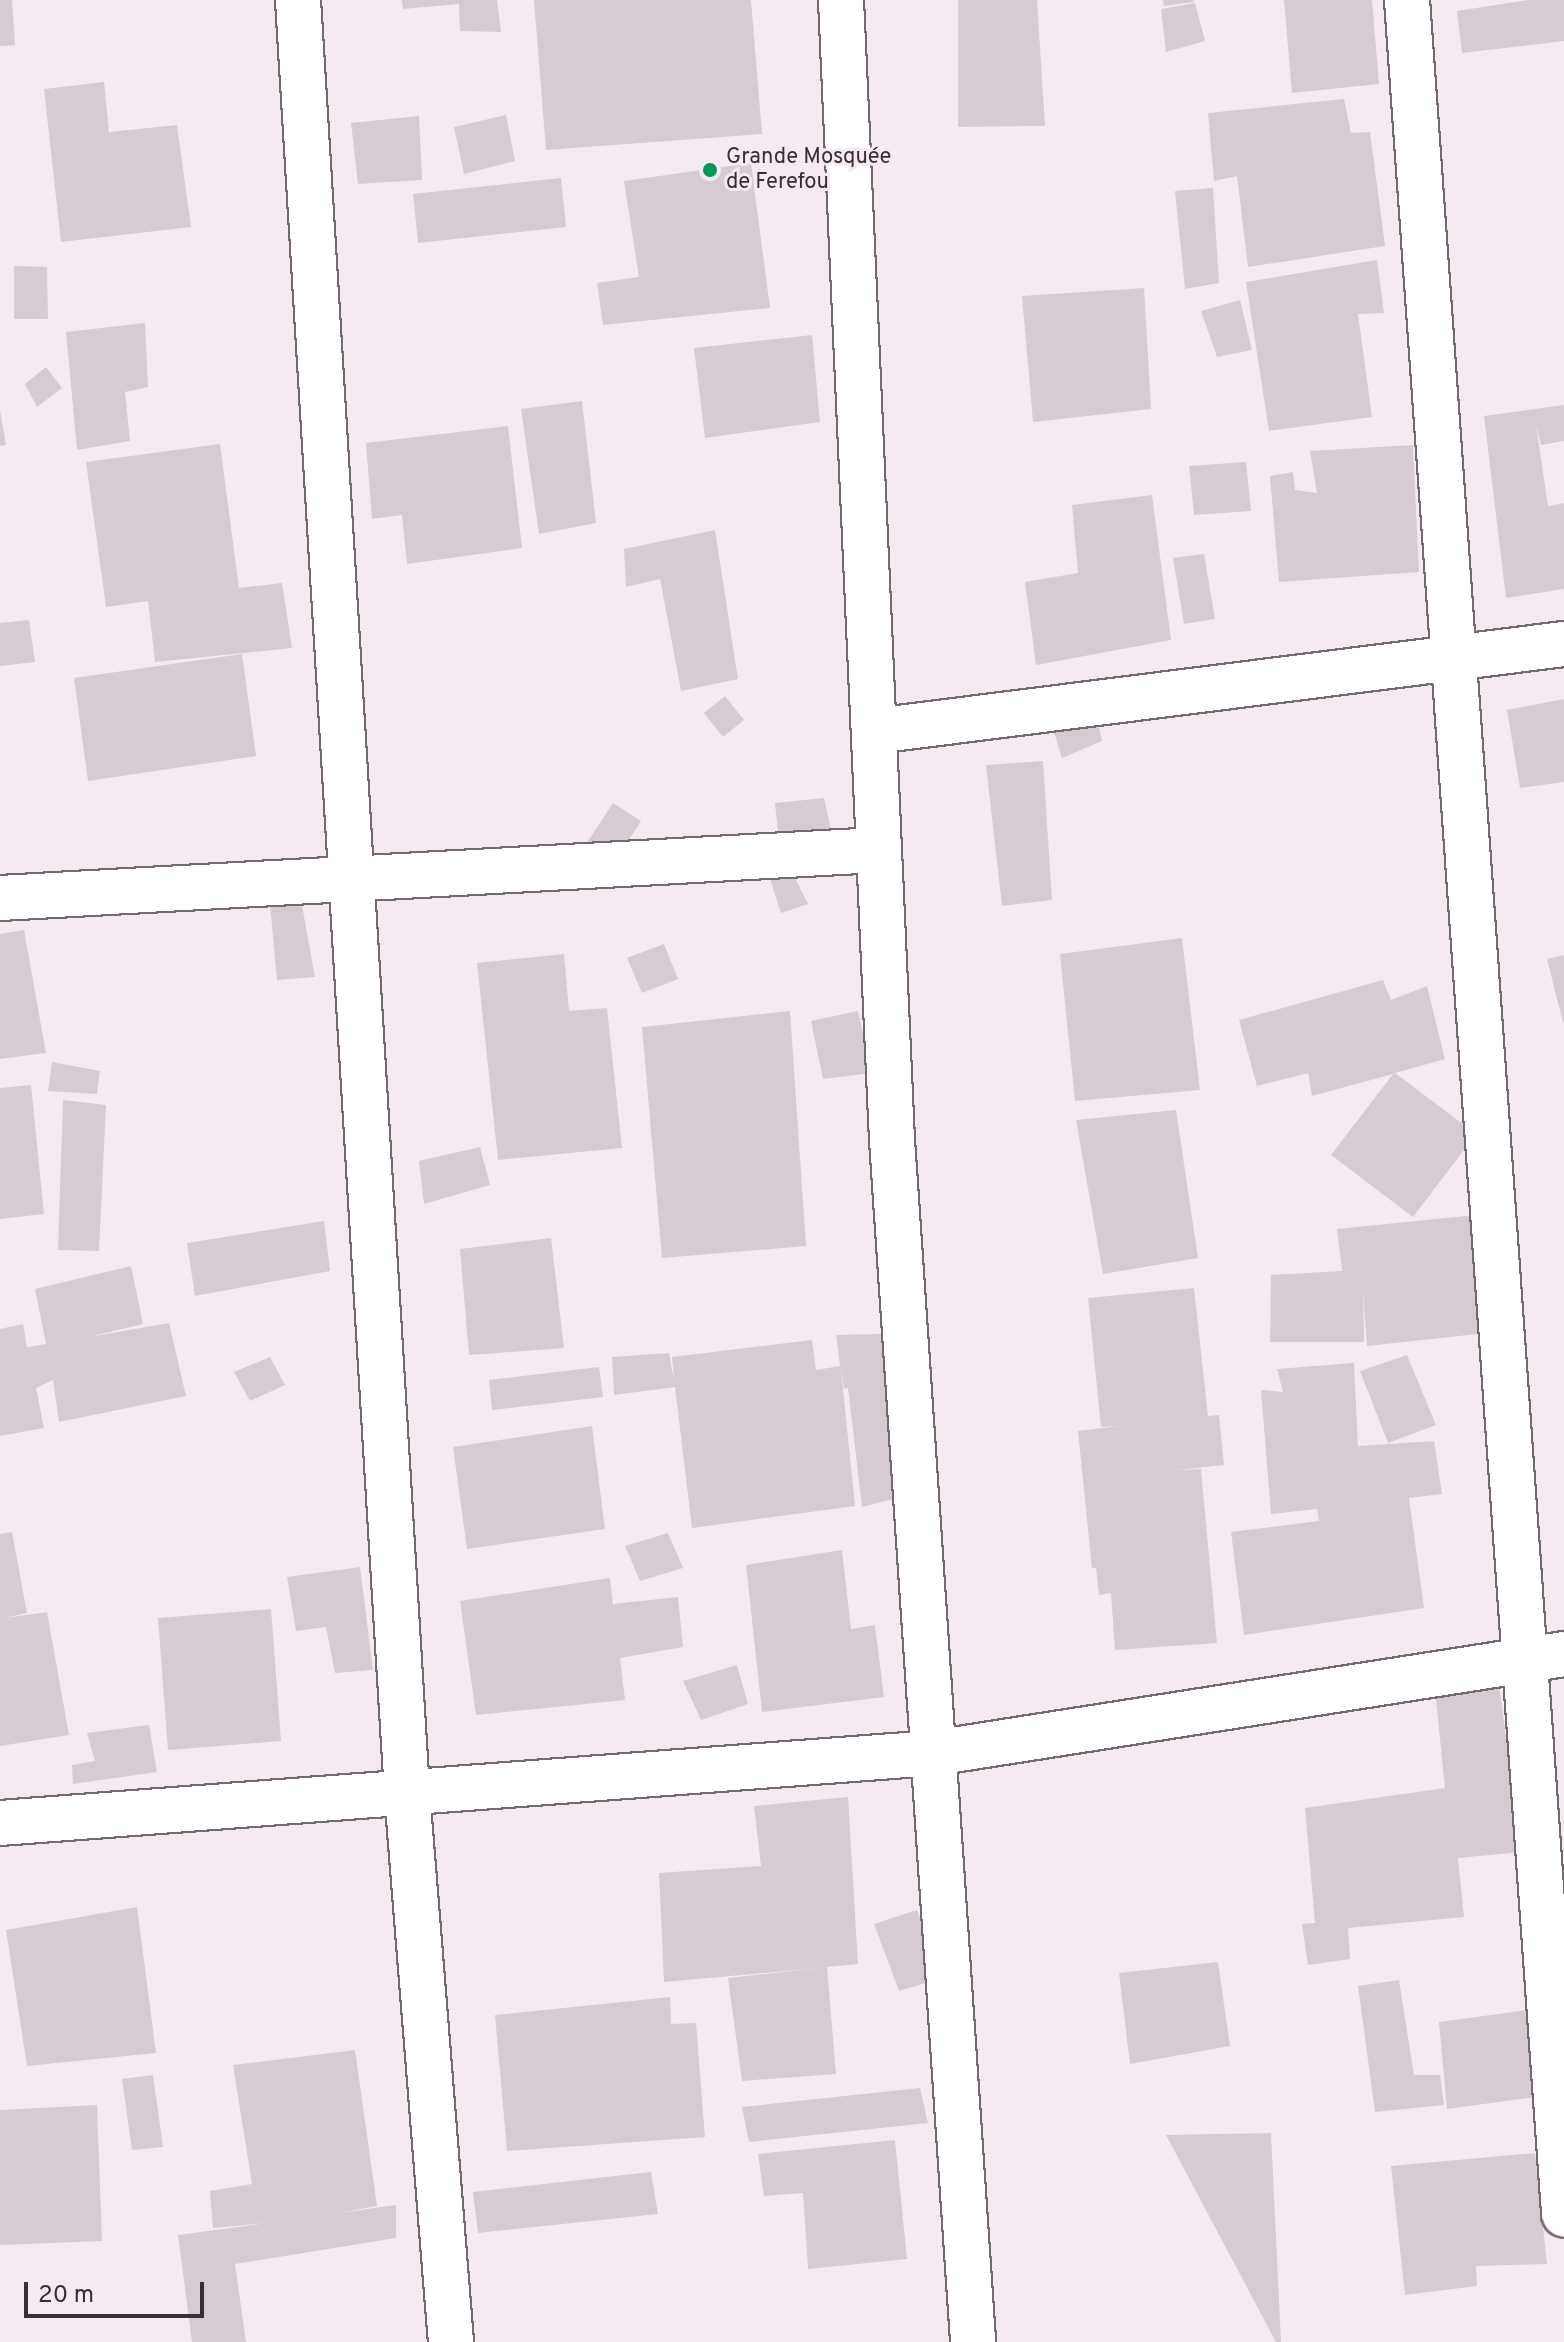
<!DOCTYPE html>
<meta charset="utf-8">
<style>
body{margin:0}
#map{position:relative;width:1564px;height:2342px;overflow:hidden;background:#f6eaf2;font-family:Overpass,sans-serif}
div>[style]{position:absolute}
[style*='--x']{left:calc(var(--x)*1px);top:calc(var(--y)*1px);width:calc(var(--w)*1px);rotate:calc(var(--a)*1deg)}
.building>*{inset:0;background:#d7cbd3}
.roads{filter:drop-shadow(2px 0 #746a71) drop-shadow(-2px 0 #746a71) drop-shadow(0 2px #746a71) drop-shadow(0 -2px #746a71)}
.minor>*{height:44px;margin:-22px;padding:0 22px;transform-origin:22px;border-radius:22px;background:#fff}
.major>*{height:44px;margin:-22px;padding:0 22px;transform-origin:22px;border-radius:22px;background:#fff}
.dots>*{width:22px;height:22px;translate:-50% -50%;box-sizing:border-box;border:4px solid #f6eaf2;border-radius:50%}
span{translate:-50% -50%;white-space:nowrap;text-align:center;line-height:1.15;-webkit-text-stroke:6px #f6eaf2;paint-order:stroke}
.poi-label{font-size:22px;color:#353033}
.left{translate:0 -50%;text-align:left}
.scale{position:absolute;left:24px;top:2282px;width:180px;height:36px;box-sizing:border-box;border:4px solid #353033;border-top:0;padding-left:10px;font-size:24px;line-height:28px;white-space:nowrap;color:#353033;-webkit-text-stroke:6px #f6eaf2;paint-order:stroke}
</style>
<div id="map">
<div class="building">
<i style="clip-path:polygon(0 0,12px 0,15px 45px,0 46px)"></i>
<i style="clip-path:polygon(402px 0,497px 0,501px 32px,460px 31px,459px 4px,403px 9px)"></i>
<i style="clip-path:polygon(534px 0,751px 0,762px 134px,546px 150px)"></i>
<i style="clip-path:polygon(958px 0,1037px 0,1045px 126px,958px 127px)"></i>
<i style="clip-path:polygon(1163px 0,1194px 0,1194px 2px,1164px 6px)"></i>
<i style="clip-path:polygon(1284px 0,1372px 0,1379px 84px,1292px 93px)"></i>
<i style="clip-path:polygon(1528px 0,1564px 0,1564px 41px,1462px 53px,1457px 11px)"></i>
<i style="clip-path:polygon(1195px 3px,1205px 41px,1166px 52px,1161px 9px)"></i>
<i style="clip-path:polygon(104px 82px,109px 132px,177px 125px,191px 227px,61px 242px,44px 89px)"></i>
<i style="clip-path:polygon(1344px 99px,1351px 133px,1370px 132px,1385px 246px,1248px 267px,1237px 176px,1214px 181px,1208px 113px)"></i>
<i style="clip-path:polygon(506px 115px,515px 161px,464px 174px,454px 127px)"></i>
<i style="clip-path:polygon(419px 116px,422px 180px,358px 184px,351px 123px)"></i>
<i style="clip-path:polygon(751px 163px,770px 308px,603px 325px,597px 283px,639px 277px,624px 181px)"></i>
<i style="clip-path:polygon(561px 178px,566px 227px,418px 243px,413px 194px)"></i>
<i style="clip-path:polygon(1213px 188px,1219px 283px,1185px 289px,1175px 191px)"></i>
<i style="clip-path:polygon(1377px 260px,1384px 313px,1358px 314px,1372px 417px,1269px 431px,1246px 282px)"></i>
<i style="clip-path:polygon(14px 266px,47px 267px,48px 319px,14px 319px)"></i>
<i style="clip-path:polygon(1144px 288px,1151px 409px,1033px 422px,1022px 296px)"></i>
<i style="clip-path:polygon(1240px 300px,1252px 350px,1217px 357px,1201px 311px)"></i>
<i style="clip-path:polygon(145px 323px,148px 387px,125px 392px,130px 441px,77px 450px,66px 332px)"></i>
<i style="clip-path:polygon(812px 335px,820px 422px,705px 438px,694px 348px)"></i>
<i style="clip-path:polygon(46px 367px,62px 388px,37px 407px,25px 384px)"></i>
<i style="clip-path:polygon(582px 401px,596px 523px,539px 534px,521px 409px)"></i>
<i style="clip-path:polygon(1564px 405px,1564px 441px,1541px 445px,1536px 425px,1548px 506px,1564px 503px,1564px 589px,1506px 598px,1484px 416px)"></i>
<i style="clip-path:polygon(0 410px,6px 445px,0 446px)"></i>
<i style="clip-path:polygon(508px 426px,522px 548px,407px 564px,402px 515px,372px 519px,366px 443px)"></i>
<i style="clip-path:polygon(220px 444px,239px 588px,282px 583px,292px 648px,155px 662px,148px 601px,106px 607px,86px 462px)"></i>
<i style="clip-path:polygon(1413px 445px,1419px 572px,1279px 582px,1270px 476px,1293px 472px,1295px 490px,1317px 493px,1310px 451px)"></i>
<i style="clip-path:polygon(1246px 462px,1251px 511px,1194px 515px,1189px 466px)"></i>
<i style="clip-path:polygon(1152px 495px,1171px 640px,1036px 665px,1025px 582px,1078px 573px,1072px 505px)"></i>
<i style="clip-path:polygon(715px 530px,738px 679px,681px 691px,660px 579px,626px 587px,624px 549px)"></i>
<i style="clip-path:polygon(1204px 554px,1215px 619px,1184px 624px,1173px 558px)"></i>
<i style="clip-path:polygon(29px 620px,35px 662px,0 666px,0 623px)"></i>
<i style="clip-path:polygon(242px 654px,256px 756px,88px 781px,74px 678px)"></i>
<i style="clip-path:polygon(725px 696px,744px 720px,723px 737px,704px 713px)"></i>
<i style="clip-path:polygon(1564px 699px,1564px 782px,1520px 788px,1507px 710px)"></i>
<i style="clip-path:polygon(1097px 718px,1102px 741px,1062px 758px,1054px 732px)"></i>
<i style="clip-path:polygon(1043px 761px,1052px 900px,1002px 906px,986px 765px)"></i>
<i style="clip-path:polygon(824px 798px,834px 843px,780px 853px,775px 803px)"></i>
<i style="clip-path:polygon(613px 803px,641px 821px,614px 863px,586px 844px)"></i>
<i style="clip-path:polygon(786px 860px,808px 904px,781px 913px,767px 869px)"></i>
<i style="clip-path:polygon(301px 900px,315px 977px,277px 980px,270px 904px)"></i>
<i style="clip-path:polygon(24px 930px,46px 1053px,0 1059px,0 934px)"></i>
<i style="clip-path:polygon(1182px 938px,1200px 1090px,1075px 1101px,1060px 954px)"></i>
<i style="clip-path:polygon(664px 944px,678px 979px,642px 993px,627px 958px)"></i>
<i style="clip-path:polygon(564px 954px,569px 1011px,607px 1008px,622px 1148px,498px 1160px,477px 963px)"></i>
<i style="clip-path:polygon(1564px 955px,1564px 1022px,1563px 1022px,1547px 959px)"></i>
<i style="clip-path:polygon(1383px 980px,1391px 1000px,1427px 986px,1445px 1059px,1395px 1073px,1476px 1134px,1413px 1217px,1331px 1155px,1393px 1074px,1312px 1096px,1308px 1073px,1257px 1086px,1239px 1020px)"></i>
<i style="clip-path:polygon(790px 1011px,806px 1246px,662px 1258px,642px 1027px)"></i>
<i style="clip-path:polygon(858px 1011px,872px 1073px,823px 1079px,811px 1021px)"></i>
<i style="clip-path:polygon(52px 1062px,100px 1071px,97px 1094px,48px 1091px)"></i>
<i style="clip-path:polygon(31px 1085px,44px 1214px,0 1219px,0 1088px)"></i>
<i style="clip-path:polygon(63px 1100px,106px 1105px,99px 1251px,58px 1250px)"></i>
<i style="clip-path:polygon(1176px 1110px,1198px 1258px,1103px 1274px,1076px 1120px)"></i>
<i style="clip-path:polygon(480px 1147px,490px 1185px,424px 1204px,419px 1161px)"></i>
<i style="clip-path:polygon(1485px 1214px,1496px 1332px,1367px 1346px,1363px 1293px,1364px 1342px,1270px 1342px,1271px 1275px,1342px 1271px,1337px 1229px)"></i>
<i style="clip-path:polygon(324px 1221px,330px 1271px,195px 1296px,187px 1243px)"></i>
<i style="clip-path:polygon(551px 1238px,564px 1348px,469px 1355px,460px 1249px)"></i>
<i style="clip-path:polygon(131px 1266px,143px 1324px,89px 1337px,169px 1323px,186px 1396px,59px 1422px,53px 1380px,36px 1388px,44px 1428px,0 1436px,0 1329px,23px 1324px,27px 1347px,46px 1344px,35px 1289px)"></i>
<i style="clip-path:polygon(1194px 1288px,1208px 1416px,1219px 1415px,1224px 1465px,1177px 1470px,1201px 1469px,1217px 1643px,1115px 1650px,1111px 1593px,1099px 1595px,1096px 1568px,1092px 1568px,1078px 1431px,1119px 1426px,1101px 1427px,1088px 1298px)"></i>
<i style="clip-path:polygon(881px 1334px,901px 1497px,862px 1507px,848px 1388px,844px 1389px,841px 1369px,855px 1506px,692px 1528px,675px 1387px,614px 1395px,612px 1357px,669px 1353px,674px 1380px,672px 1357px,812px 1340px,816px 1370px,840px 1366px,836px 1335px)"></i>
<i style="clip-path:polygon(1407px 1355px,1436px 1425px,1388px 1443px,1360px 1371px)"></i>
<i style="clip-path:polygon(270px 1357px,285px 1385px,250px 1401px,234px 1372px)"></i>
<i style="clip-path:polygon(1354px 1363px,1358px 1446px,1434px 1441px,1442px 1494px,1409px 1498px,1424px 1608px,1244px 1635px,1231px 1532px,1319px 1521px,1317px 1509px,1271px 1514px,1261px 1390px,1283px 1392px,1277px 1369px)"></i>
<i style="clip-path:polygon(599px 1367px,603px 1397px,492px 1410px,489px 1380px)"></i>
<i style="clip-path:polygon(592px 1426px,605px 1529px,467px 1549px,453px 1447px)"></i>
<i style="clip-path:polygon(12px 1532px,27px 1613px,5px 1618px,47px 1612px,69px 1735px,0 1746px,0 1534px)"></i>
<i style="clip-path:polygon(668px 1533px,683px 1568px,640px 1581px,625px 1546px)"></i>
<i style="clip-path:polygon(842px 1550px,851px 1629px,875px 1625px,884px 1697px,762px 1712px,746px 1565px)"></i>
<i style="clip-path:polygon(360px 1567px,373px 1670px,335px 1673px,326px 1627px,296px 1631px,287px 1577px)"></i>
<i style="clip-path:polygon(610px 1578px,613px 1604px,678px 1597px,683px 1647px,620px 1658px,625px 1700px,476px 1715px,460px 1601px)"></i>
<i style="clip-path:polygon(271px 1609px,281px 1741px,168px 1750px,158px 1618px)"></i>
<i style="clip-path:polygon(737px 1665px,748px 1704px,701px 1720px,683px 1681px)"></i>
<i style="clip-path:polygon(1498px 1677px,1521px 1852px,1458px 1858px,1464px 1917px,1348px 1928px,1350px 1959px,1308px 1965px,1302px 1924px,1315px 1923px,1305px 1808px,1445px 1788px,1434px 1680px)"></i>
<i style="clip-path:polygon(149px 1725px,157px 1772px,73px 1784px,72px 1765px,95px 1761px,87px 1733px)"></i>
<i style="clip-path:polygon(848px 1797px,858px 1964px,827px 1967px,836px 2074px,742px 2081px,728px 1978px,820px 1968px,664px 1982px,659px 1873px,761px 1866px,754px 1806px)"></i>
<i style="clip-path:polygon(137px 1907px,156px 2053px,27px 2066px,6px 1930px)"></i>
<i style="clip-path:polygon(917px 1910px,942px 1978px,899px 1991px,874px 1924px)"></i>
<i style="clip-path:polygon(1218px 1962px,1230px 2046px,1130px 2064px,1119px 1973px)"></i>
<i style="clip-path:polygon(1399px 1980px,1414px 2075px,1440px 2075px,1444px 2105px,1375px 2112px,1358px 1986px)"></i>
<i style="clip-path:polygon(670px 1997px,671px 2024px,696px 2023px,705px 2137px,507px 2151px,495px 2015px)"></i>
<i style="clip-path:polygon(1542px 2008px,1550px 2095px,1447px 2109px,1439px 2022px)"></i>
<i style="clip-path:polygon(355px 2050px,377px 2206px,339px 2213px,396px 2205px,396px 2238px,235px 2264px,246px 2342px,192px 2342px,178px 2235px,268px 2223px,213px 2228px,210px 2191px,252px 2184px,233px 2065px)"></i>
<i style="clip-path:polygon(153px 2075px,163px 2147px,132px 2150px,122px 2079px)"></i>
<i style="clip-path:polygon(920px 2088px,928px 2123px,749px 2142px,742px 2107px)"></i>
<i style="clip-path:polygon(97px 2105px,102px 2241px,0 2245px,0 2110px)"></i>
<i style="clip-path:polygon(1271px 2133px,1281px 2342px,1276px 2342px,1166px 2135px)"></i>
<i style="clip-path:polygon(895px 2140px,907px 2259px,808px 2269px,803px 2193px,764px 2196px,758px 2154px)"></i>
<i style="clip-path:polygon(1535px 2153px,1547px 2264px,1476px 2266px,1477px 2286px,1405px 2295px,1391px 2166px)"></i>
<i style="clip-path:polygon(651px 2172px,658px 2214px,478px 2233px,473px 2192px)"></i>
</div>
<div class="roads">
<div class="minor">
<i style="--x:298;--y:0;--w:1796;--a:86.52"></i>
<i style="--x:407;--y:1793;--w:551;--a:85.42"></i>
<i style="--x:1407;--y:0;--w:2220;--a:85.94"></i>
<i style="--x:875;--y:731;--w:694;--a:-7.2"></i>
<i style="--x:0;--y:898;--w:880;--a:-3.13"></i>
<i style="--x:0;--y:1823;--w:937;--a:-4.29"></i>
<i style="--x:934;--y:1753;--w:638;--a:-8.93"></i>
</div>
<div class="major">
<i style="--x:841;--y:0;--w:1141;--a:87.44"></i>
<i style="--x:892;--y:1140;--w:1205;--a:86.14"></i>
</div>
</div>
<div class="dots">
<i style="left:710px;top:170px;background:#01985a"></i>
</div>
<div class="poi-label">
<span class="left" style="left:726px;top:170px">Grande Mosquée<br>de Ferefou</span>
</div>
<div class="scale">20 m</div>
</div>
